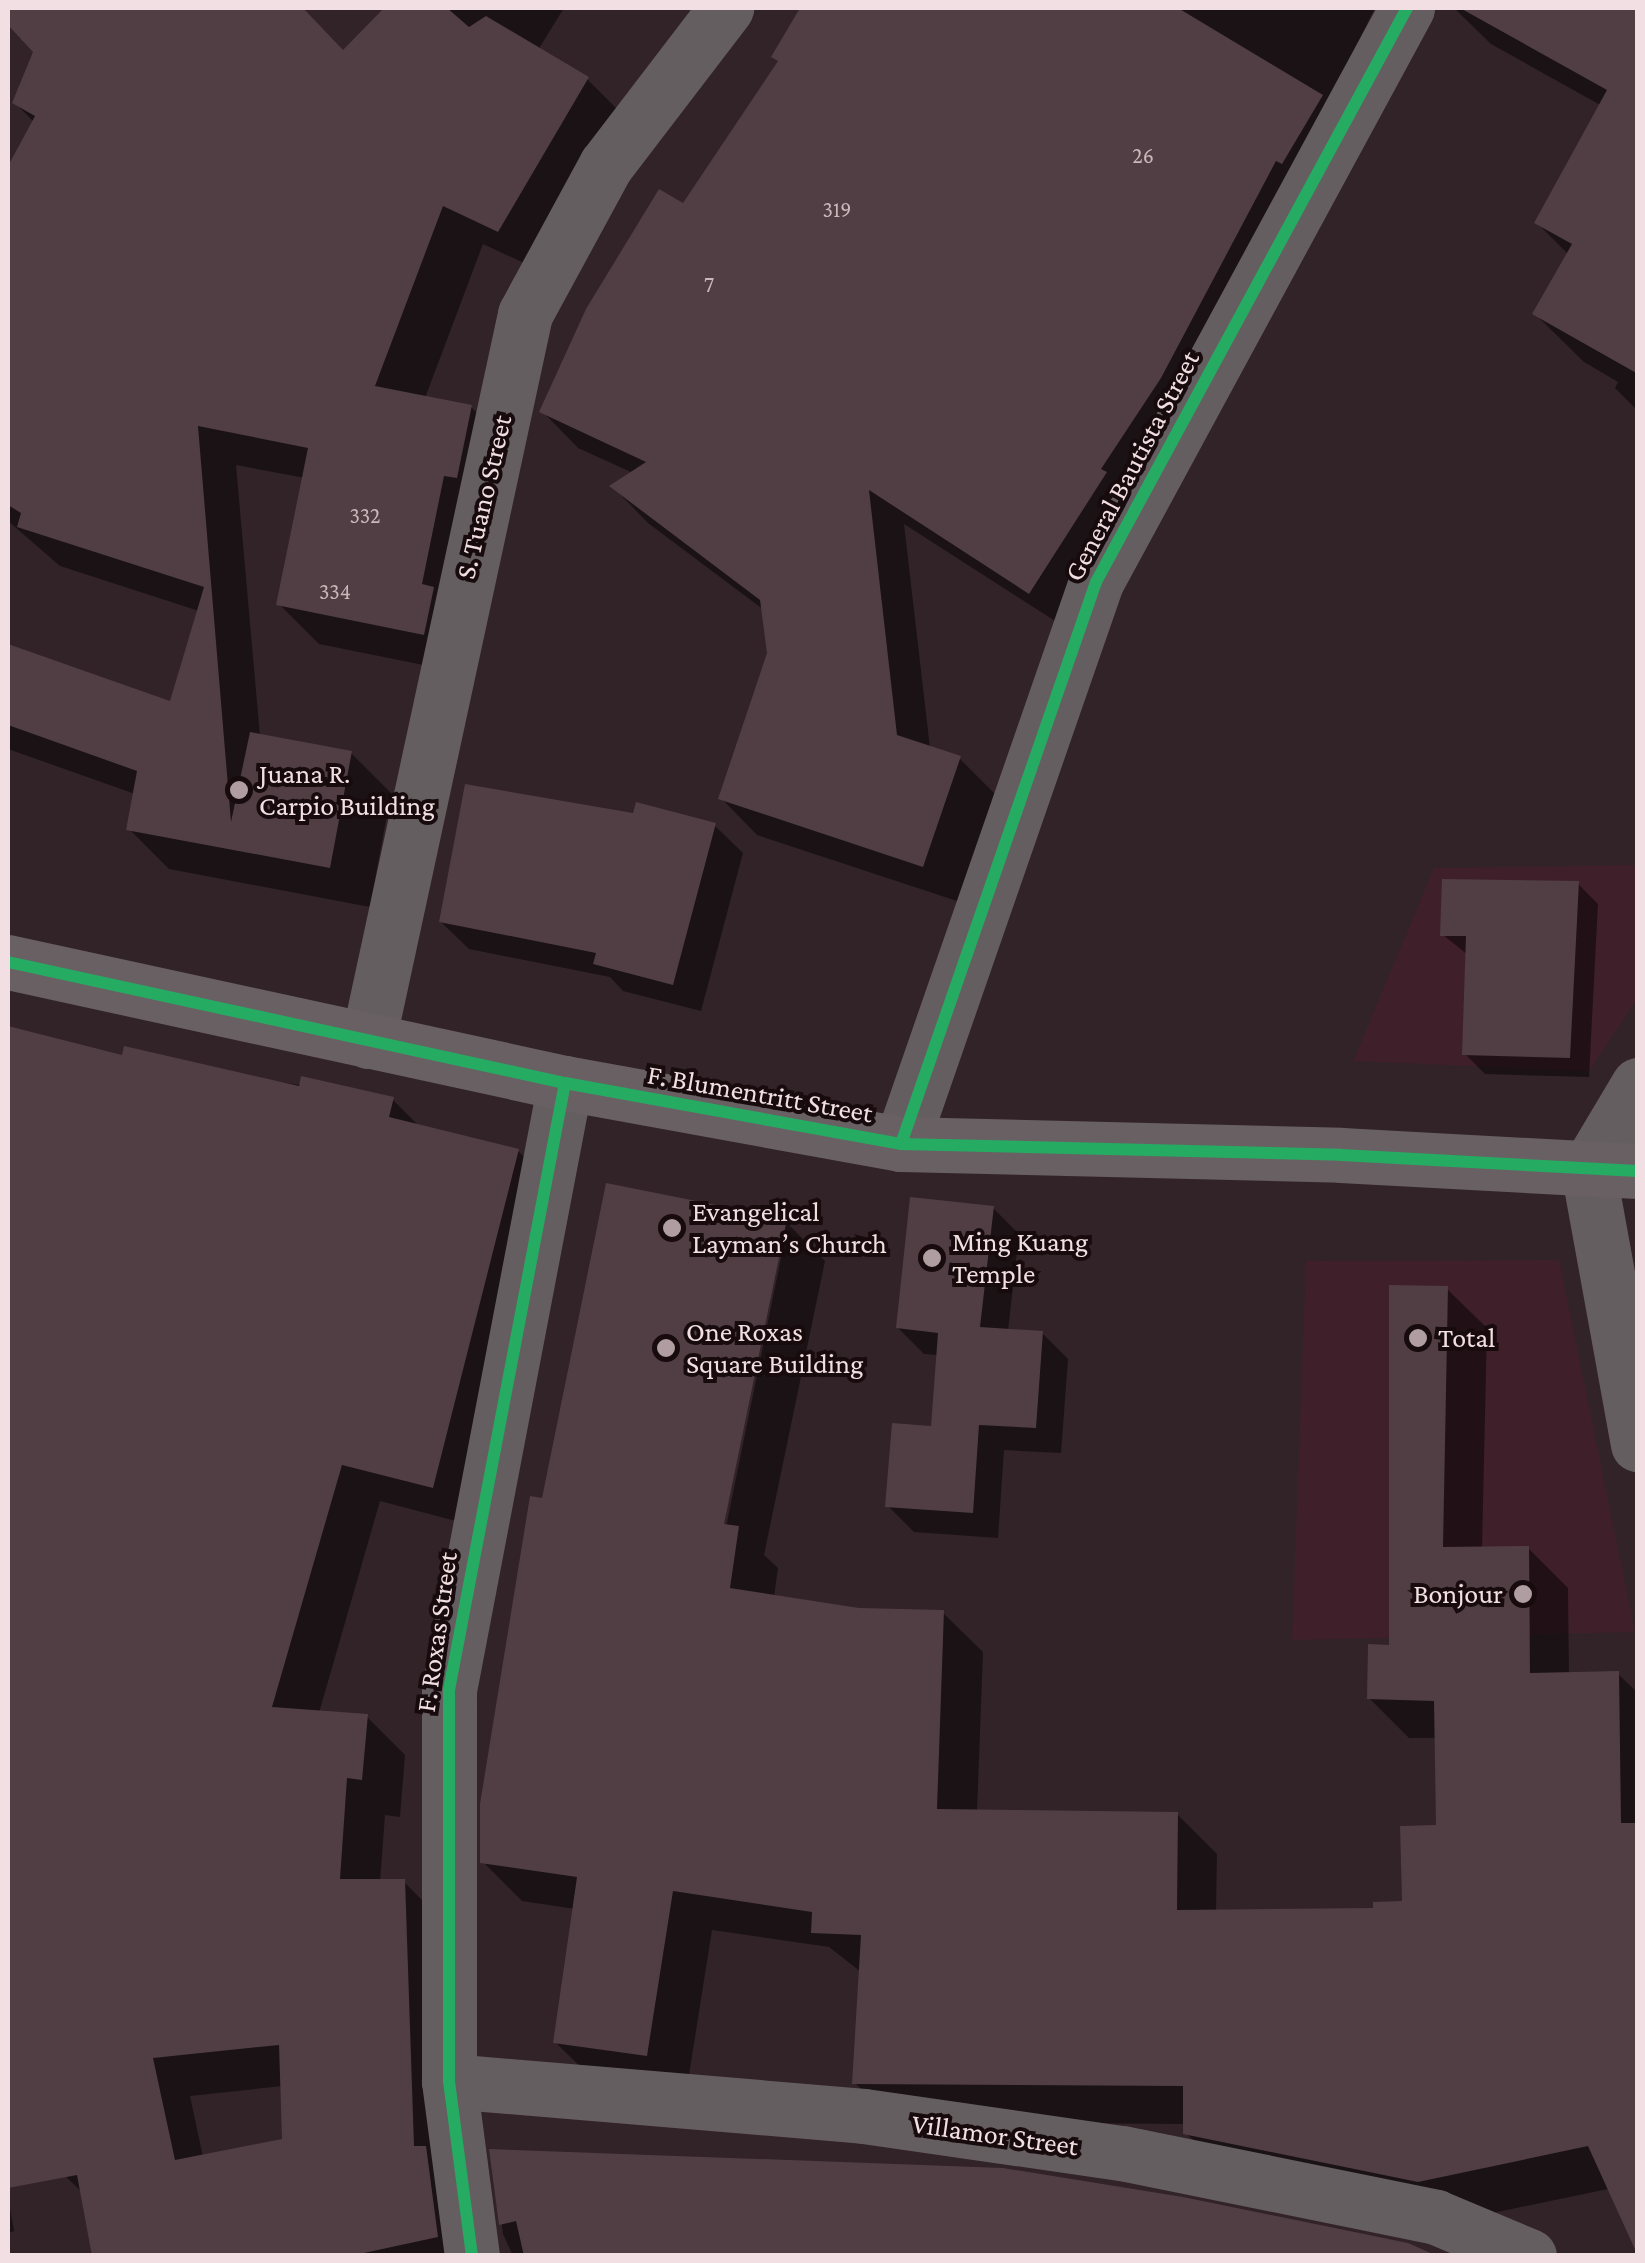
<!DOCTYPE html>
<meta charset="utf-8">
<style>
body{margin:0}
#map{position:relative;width:1645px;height:2263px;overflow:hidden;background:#322328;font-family:"Crimson Pro",serif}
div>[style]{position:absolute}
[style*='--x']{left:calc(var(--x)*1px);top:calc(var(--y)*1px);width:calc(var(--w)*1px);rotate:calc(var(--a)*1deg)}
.built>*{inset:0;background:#3f202a}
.shadow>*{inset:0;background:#0007}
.building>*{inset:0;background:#503e44}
.minor>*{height:55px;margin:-27.5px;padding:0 27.5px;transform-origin:27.5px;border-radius:27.5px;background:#655e60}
.tertiary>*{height:55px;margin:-27.5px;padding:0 27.5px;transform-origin:27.5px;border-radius:27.5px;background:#655e60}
.secondary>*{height:55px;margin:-27.5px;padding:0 27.5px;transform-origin:27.5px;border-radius:27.5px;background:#696063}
.cycleway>*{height:12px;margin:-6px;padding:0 6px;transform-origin:6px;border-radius:6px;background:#26ab63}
.dots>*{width:28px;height:28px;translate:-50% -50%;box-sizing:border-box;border:5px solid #170b0e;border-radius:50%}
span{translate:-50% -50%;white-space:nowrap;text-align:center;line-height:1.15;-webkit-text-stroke:8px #170b0e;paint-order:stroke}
.number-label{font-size:22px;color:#cab7bb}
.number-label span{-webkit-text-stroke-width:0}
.street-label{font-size:28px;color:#f2dfe3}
.poi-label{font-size:28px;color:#f2dfe3}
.left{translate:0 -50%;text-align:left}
.right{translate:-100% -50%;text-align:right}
.frame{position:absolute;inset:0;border:10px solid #f2dfe3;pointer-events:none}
</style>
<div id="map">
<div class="built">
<i style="clip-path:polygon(1637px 865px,1637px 999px,1589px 1071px,1353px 1061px,1434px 868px)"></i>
<i style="clip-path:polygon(1559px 1260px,1635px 1632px,1292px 1640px,1306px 1261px)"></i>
</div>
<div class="shadow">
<i style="clip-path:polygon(8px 8px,302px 8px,344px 52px,387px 8px,564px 8px,538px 50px,587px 79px,627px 119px,539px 270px,483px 244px,425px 398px,471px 407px,511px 447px,463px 673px,319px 644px,279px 604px,305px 478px,236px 465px,260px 736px,351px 753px,391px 793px,370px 907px,169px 869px,129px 829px,135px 794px,8px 749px,8px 646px,171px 704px,199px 611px,60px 566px,8px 521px,8px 172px,34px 122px,15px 103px,36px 52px,8px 21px)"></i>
<i style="clip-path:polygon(801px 8px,1375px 8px,1066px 628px,904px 524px,930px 748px,959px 758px,996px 795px,960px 902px,757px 835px,721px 798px,770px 653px,764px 610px,648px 523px,613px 487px,633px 473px,578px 448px,542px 411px,780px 62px,774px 56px)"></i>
<i style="clip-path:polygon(1454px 8px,1638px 8px,1638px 411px,1615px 388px,1618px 382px,1584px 362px,1535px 314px,1569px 255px,1537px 223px,1602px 106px,1491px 44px)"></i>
<i style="clip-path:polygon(635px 816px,715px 826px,743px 853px,701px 1011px,623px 991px,610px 977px,469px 949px,441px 922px)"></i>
<i style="clip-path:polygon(1578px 884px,1598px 904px,1589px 1077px,1485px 1074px,1465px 1054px,1468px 955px,1443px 935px)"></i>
<i style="clip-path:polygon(evenodd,8px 1031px,123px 1058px,392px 1099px,420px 1127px,518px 1151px,556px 1189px,471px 1525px,380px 1501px,319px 1713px,367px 1717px,405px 1755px,400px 1817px,385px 1815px,380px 1882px,404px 1882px,442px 1920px,463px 2256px,93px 2256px,83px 2193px,65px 2176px,36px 2054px,8px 2060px,8px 1305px,61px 1319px,78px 1250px,8px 1231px,8px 1031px,283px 2086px,284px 2141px,203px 2157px,190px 2096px,283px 2086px)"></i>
<i style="clip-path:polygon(993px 1208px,1019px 1234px,1008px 1331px,1042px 1333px,1068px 1359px,1061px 1453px,1004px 1450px,998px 1538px,914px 1532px,888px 1506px,933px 1429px,938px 1355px,924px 1354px,898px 1328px)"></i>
<i style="clip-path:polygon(evenodd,785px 1221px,825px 1261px,764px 1555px,778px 1568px,774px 1597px,859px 1610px,943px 1613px,983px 1652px,977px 1812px,1177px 1814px,1217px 1854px,1216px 1912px,1376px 1910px,1404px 1903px,1439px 1828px,1437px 1738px,1409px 1738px,1369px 1698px,1392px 1647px,1447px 1289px,1487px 1328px,1482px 1549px,1528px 1548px,1568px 1588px,1569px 1675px,1618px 1674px,1638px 1693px,1638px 2246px,1608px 2189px,1459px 2220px,1225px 2172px,1186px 2133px,1186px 2124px,894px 2122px,855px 2083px,861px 1972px,829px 1947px,712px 1930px,686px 2094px,595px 2081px,555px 2042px,575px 1909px,522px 1901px,483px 1862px,544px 1501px,785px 1221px,778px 1248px,783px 1248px,724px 1537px,719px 1536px,778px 1248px)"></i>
<i style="clip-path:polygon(492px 2151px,1430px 2256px,513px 2256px,503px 2234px)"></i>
<i style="clip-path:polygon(8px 2197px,14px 2231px,8px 2233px)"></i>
</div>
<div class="building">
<i style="clip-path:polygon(8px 8px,303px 8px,343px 50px,384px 8px,447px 8px,469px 27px,486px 16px,589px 77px,498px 232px,443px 206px,375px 386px,472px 405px,457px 478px,444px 476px,422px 584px,434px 587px,424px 635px,276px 605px,308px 448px,198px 426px,231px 822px,250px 732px,352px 751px,330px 868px,126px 830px,137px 771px,8px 725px,8px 644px,170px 701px,204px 587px,17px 527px,21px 513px,8px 505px,8px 166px,35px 116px,12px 103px,33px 52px,8px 25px)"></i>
<i style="clip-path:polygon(800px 8px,1178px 8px,1323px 95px,1282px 164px,1276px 161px,1161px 378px,1101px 469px,1107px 472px,1029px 594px,869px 490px,897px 735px,961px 756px,923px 867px,718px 799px,767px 653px,760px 600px,609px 486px,646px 462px,539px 412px,586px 309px,659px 189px,683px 203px,778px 61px,771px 57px)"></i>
<i style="clip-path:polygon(1460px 8px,1638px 8px,1638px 374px,1532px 314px,1572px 244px,1534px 223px,1607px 90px)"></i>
<i style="clip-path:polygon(465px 784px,633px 813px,636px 802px,716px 823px,673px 985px,593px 964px,596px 953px,439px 922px)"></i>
<i style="clip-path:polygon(1442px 879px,1579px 881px,1570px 1058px,1462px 1055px,1466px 936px,1440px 936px)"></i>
<i style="clip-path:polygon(evenodd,8px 1026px,122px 1055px,124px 1046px,299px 1086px,301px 1076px,394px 1097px,389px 1117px,519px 1149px,433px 1488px,342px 1465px,272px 1707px,368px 1714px,362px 1780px,347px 1778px,340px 1879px,405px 1879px,414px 2146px,426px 2146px,438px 2237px,350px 2256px,92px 2256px,77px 2175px,8px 2188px,8px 1026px,279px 2045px,282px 2139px,175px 2160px,153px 2058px,279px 2045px)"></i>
<i style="clip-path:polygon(606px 1183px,787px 1219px,724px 1524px,739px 1526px,730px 1588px,859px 1608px,944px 1610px,937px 1809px,1178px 1812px,1177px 1910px,1373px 1908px,1373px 1902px,1402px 1901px,1400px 1826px,1436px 1825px,1434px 1701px,1367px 1699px,1368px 1644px,1389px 1645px,1389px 1285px,1448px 1286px,1443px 1547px,1529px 1546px,1530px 1673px,1619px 1671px,1621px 1823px,1638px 1823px,1638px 2256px,1588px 2146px,1418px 2182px,1183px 2134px,1183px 2086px,852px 2084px,861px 1935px,811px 1933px,812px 1912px,673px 1891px,647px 2056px,553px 2043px,577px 1877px,480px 1863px,480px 1804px,530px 1496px,542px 1498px)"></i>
<i style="clip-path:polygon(910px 1197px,994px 1206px,980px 1327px,1043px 1331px,1036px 1428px,979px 1425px,973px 1513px,885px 1507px,892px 1423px,931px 1426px,938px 1333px,896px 1328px)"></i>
<i style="clip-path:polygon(489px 2149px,1003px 2168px,1183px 2197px,1408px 2243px,1437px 2256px,524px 2256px,516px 2221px,499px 2225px)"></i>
</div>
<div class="minor">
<i style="--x:368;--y:1041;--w:744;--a:-77.81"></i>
<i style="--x:525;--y:314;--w:170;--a:-61.5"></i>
<i style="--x:606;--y:165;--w:198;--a:-52.6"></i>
<i style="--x:901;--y:1144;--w:595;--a:-70.86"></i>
<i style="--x:1096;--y:582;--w:653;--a:-61.55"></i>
<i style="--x:1588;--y:1169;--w:98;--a:-59.2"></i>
<i style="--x:449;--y:2081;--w:416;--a:4.8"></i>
<i style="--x:864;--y:2116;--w:261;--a:8.2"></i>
<i style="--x:1122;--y:2153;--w:320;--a:11.5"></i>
<i style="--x:1436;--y:2217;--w:101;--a:22.8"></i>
<i style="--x:472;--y:2256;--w:177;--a:-97.5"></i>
<i style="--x:449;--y:2081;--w:391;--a:-90"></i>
<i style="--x:449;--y:1690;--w:618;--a:-79.18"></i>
</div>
<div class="tertiary">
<i style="--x:1588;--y:1169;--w:280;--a:79.7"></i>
</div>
<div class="secondary">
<i style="--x:8;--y:962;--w:570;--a:12.26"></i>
<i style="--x:565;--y:1083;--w:341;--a:10.3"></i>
<i style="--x:901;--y:1144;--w:440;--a:1.4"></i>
<i style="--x:1341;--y:1155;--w:297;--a:3.1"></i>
</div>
<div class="cycleway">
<i style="--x:8;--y:962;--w:570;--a:12.26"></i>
<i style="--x:565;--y:1083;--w:341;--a:10.3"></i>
<i style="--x:901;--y:1144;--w:440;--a:1.4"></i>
<i style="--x:1341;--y:1155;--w:297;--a:3.1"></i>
<i style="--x:901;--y:1144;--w:595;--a:-70.86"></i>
<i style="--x:1096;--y:582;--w:653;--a:-61.55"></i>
<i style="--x:472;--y:2256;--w:177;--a:-97.5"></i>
<i style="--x:449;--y:2081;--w:391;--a:-90"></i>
<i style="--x:449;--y:1690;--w:618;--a:-79.18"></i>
</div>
<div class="dots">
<i style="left:239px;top:790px;background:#af9da2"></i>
<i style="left:672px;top:1228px;background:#af9da2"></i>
<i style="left:932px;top:1258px;background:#af9da2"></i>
<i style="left:1418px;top:1338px;background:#af9da2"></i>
<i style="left:666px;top:1348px;background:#af9da2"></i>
<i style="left:1523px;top:1594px;background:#af9da2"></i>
</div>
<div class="number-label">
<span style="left:1143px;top:156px">26</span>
<span style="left:837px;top:210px">319</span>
<span style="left:709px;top:285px">7</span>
<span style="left:365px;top:516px">332</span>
<span style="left:335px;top:592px">334</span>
</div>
<div class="street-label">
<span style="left:1132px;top:466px;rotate:-62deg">General Bautista Street</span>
<span style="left:484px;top:497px;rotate:-77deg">S. Tuano Street</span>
<span style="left:760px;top:1094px;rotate:10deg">F. Blumentritt Street</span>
<span style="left:437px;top:1632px;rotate:-82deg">F. Roxas Street</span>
<span style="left:995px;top:2135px;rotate:8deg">Villamor Street</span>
</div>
<div class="poi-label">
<span class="left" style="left:259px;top:790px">Juana R.<br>Carpio Building</span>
<span class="left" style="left:692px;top:1228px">Evangelical<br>Layman’s Church</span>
<span class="left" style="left:952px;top:1258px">Ming Kuang<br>Temple</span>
<span class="left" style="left:686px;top:1348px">One Roxas<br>Square Building</span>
<span class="left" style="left:1438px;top:1338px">Total</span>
<span class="right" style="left:1503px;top:1594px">Bonjour</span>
</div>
<div class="frame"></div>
</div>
